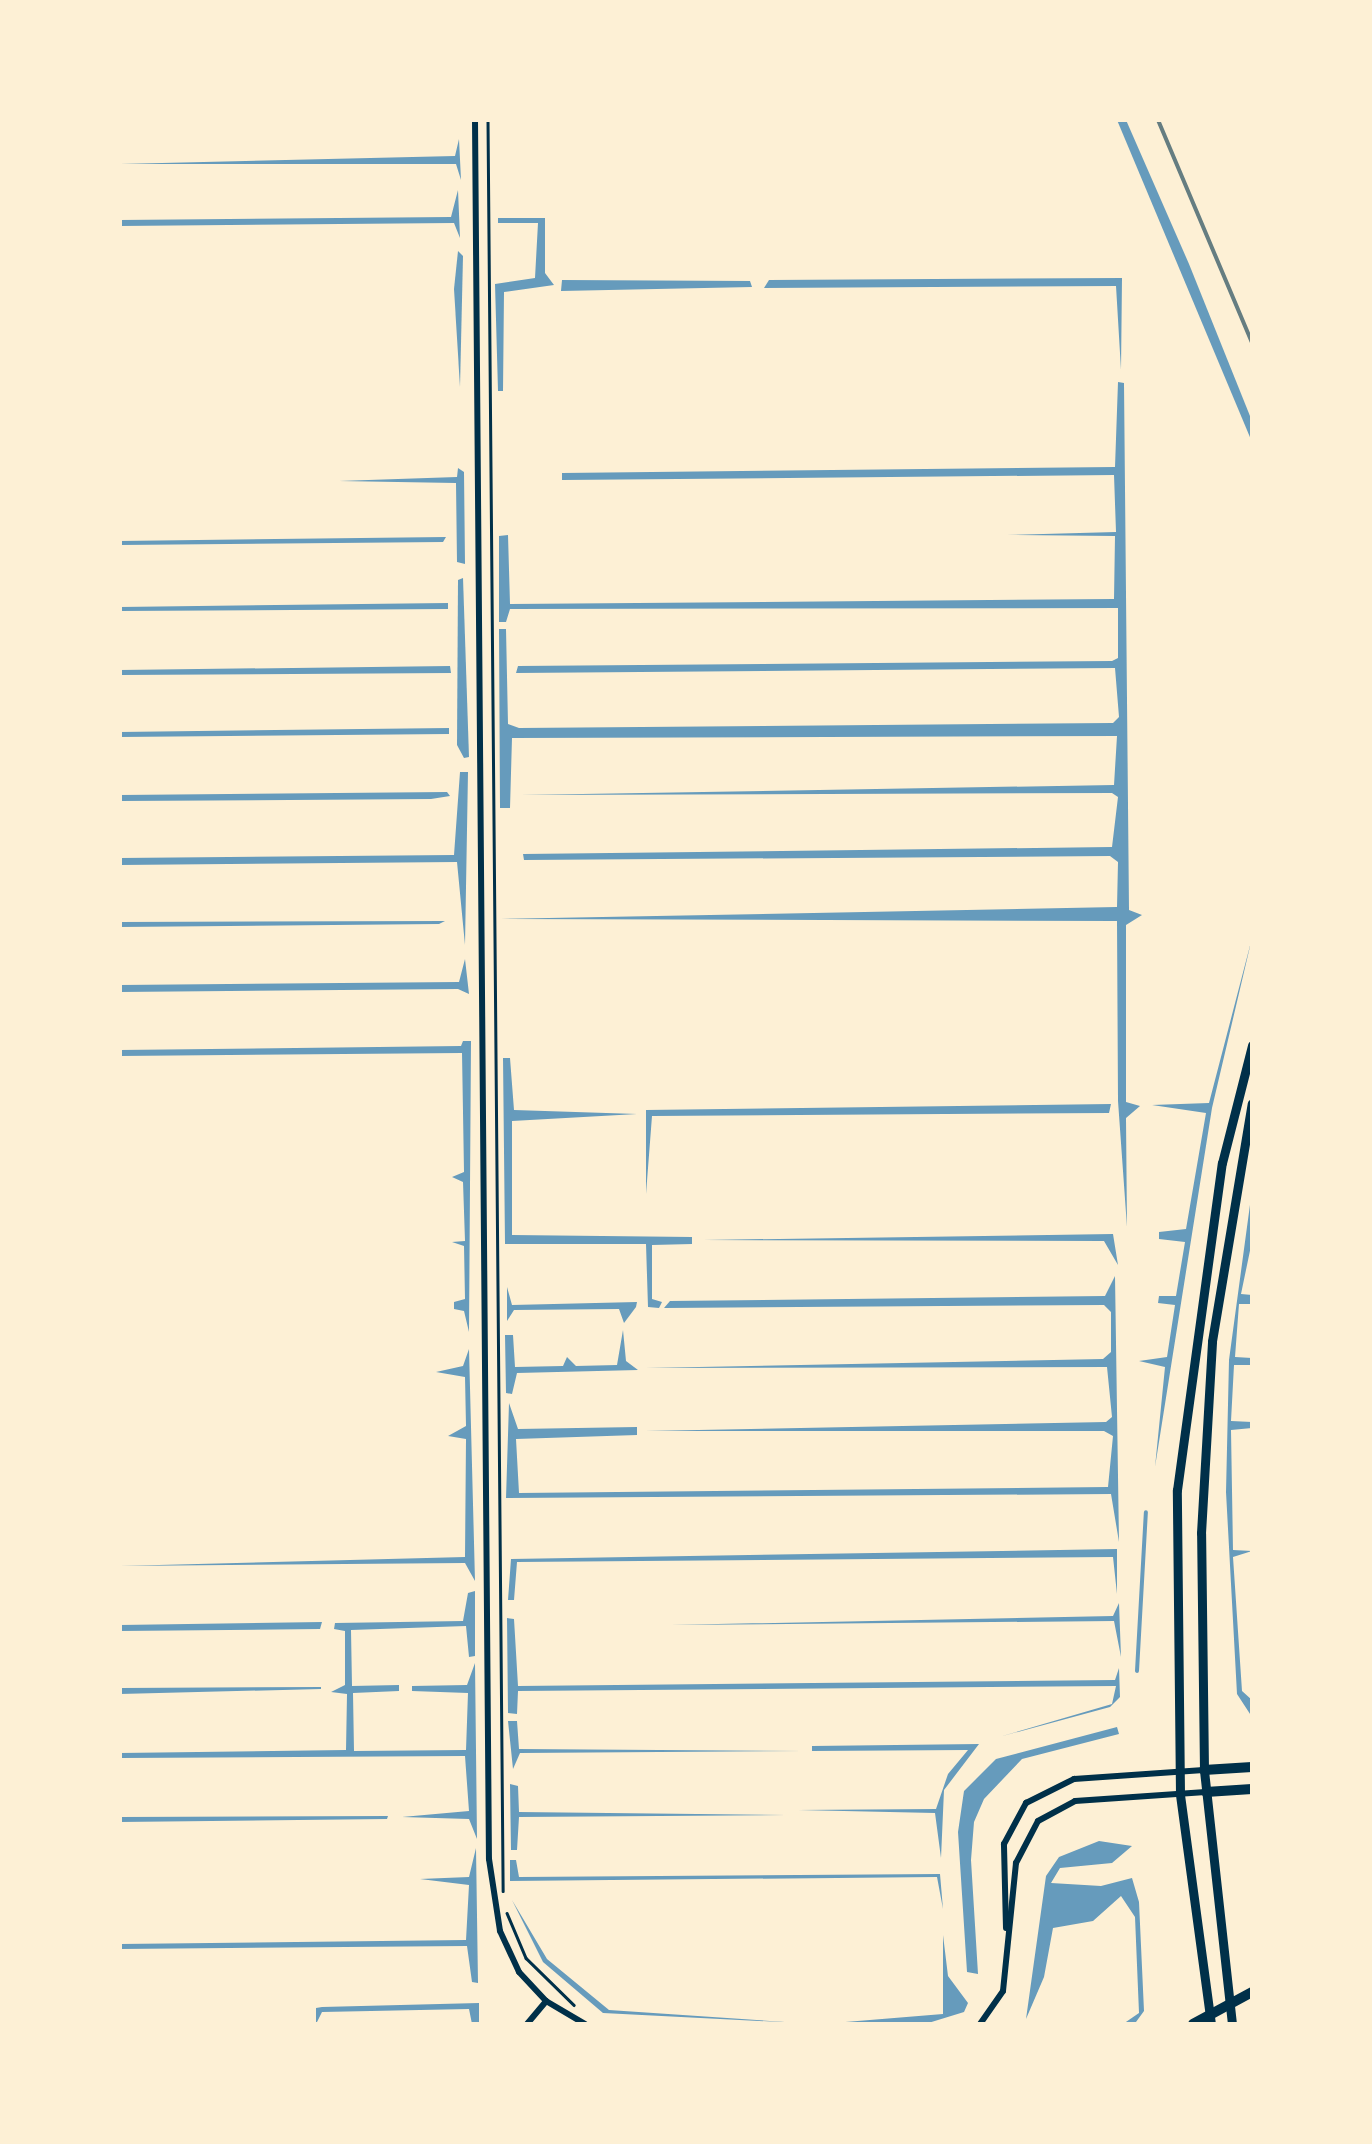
<!DOCTYPE html>
<style>
body{margin:0}
#map{position:relative;width:1372px;height:2144px;overflow:hidden;background:#fdf0d5;font-family:Arial,sans-serif}
div>[style]{position:absolute}
[style*='--x']{left:calc(var(--x)*1px);top:calc(var(--y)*1px);width:calc(var(--w)*1px);rotate:calc(var(--a)*1deg)}
.water>*{inset:0;background:#669bbc}
.stream>*{height:4px;margin:-2px;padding:0 2px;transform-origin:2px;border-radius:2px;background:#669bbc}
.path>*{height:2.5px;margin:-1.25px;padding:0 1.25px;transform-origin:1.25px;border-radius:1.25px;background:#003049}
.tertiary>*{height:6px;margin:-3px;padding:0 3px;transform-origin:3px;border-radius:3px;background:#003049}
.primary>*{height:9px;margin:-4.5px;padding:0 4.5px;transform-origin:4.5px;border-radius:4.5px;background:#003049}
.motorway>*{height:10px;margin:-5px;padding:0 5px;transform-origin:5px;border-radius:5px;background:#003049}
.rail>*{height:4px;margin:-2px;padding:0 2px;transform-origin:2px;border-radius:2px;background:#657d81}
span{translate:-50% -50%;white-space:nowrap;text-align:center;line-height:1.15;-webkit-text-stroke:10px #fdf0d5;paint-order:stroke}
.frame{position:absolute;inset:0;border:122px solid #fdf0d5;pointer-events:none}
</style>
<div id="map">
<div class="water">
<i style="clip-path:polygon(1117px 120px,1126px 120px,1189px 264px,1252px 421px,1252px 442px)"></i>
<i style="clip-path:polygon(459px 139px,461px 180px,456px 164px,120px 164px,455px 156px)"></i>
<i style="clip-path:polygon(458px 190px,460px 238px,454px 223px,120px 226px,120px 220px,451px 217px)"></i>
<i style="clip-path:polygon(498px 218px,545px 218px,545px 273px,554px 285px,504px 292px,503px 391px,498px 391px,495px 284px,535px 278px,538px 223px,498px 223px)"></i>
<i style="clip-path:polygon(458px 251px,463px 256px,460px 387px,454px 289px)"></i>
<i style="clip-path:polygon(1122px 278px,1121px 370px,1116px 286px,764px 288px,769px 280px)"></i>
<i style="clip-path:polygon(562px 280px,750px 281px,752px 287px,561px 291px)"></i>
<i style="clip-path:polygon(1118px 382px,1124px 383px,1129px 910px,1142px 915px,1126px 925px,1126px 1102px,1140px 1106px,1126px 1118px,1127px 1227px,1118px 1101px,1117px 921px,501px 919px,1117px 907px,1118px 862px,1110px 856px,524px 860px,523px 854px,1112px 847px,1118px 797px,1112px 793px,521px 795px,1114px 785px,1117px 736px,512px 738px,510px 808px,500px 808px,499px 629px,506px 629px,508px 724px,519px 728px,1113px 723px,1119px 717px,1115px 668px,516px 673px,518px 666px,1112px 661px,1118px 658px,1118px 608px,510px 609px,506px 622px,499px 622px,499px 536px,508px 535px,510px 604px,1114px 599px,1115px 536px,1007px 535px,1116px 532px,1114px 475px,562px 480px,562px 473px,1115px 467px)"></i>
<i style="clip-path:polygon(458px 468px,464px 472px,465px 564px,457px 562px,456px 483px,339px 481px,457px 477px)"></i>
<i style="clip-path:polygon(446px 537px,443px 542px,120px 545px,120px 541px)"></i>
<i style="clip-path:polygon(463px 578px,469px 757px,464px 758px,457px 745px,458px 580px)"></i>
<i style="clip-path:polygon(448px 603px,448px 609px,120px 611px,120px 607px)"></i>
<i style="clip-path:polygon(450px 666px,451px 673px,120px 675px,120px 670px)"></i>
<i style="clip-path:polygon(449px 728px,449px 734px,120px 737px,120px 732px)"></i>
<i style="clip-path:polygon(460px 772px,468px 772px,465px 945px,457px 862px,120px 865px,120px 858px,454px 855px)"></i>
<i style="clip-path:polygon(447px 792px,450px 796px,431px 799px,120px 801px,120px 795px)"></i>
<i style="clip-path:polygon(445px 921px,439px 924px,120px 927px,120px 922px)"></i>
<i style="clip-path:polygon(1252px 938px,1212px 1108px,1155px 1467px,1165px 1367px,1139px 1361px,1167px 1357px,1175px 1305px,1158px 1303px,1159px 1296px,1176px 1296px,1185px 1242px,1159px 1239px,1159px 1232px,1186px 1229px,1206px 1113px,1152px 1105px,1209px 1103px)"></i>
<i style="clip-path:polygon(465px 959px,469px 994px,458px 989px,120px 992px,120px 985px,459px 982px)"></i>
<i style="clip-path:polygon(463px 1041px,471px 1041px,469px 1332px,464px 1311px,454px 1309px,454px 1302px,465px 1299px,464px 1246px,452px 1242px,465px 1241px,463px 1182px,452px 1177px,464px 1172px,462px 1053px,120px 1056px,120px 1050px,461px 1046px)"></i>
<i style="clip-path:polygon(503px 1058px,510px 1058px,514px 1110px,637px 1114px,512px 1121px,512px 1235px,692px 1237px,692px 1244px,652px 1245px,652px 1299px,662px 1302px,659px 1308px,648px 1307px,646px 1244px,505px 1244px)"></i>
<i style="clip-path:polygon(1111px 1104px,1109px 1113px,652px 1116px,646px 1194px,646px 1110px)"></i>
<i style="clip-path:polygon(1252px 1190px,1252px 1241px,1241px 1294px,1252px 1295px,1252px 1304px,1239px 1304px,1235px 1357px,1252px 1358px,1252px 1365px,1234px 1365px,1231px 1421px,1252px 1422px,1252px 1428px,1231px 1430px,1233px 1550px,1252px 1551px,1233px 1557px,1242px 1691px,1252px 1700px,1252px 1717px,1237px 1694px,1226px 1492px,1229px 1360px)"></i>
<i style="clip-path:polygon(1113px 1234px,1118px 1265px,1104px 1241px,703px 1240px)"></i>
<i style="clip-path:polygon(1115px 1276px,1119px 1542px,1111px 1494px,506px 1498px,509px 1403px,518px 1429px,637px 1427px,637px 1435px,516px 1439px,519px 1493px,1108px 1487px,1113px 1436px,1104px 1431px,645px 1431px,1106px 1422px,1112px 1417px,1107px 1367px,646px 1368px,1103px 1359px,1111px 1352px,1111px 1312px,1104px 1305px,664px 1308px,670px 1301px,1105px 1296px)"></i>
<i style="clip-path:polygon(507px 1287px,512px 1305px,637px 1302px,636px 1307px,624px 1323px,619px 1309px,514px 1310px,507px 1321px)"></i>
<i style="clip-path:polygon(623px 1330px,626px 1361px,638px 1370px,517px 1373px,512px 1394px,506px 1393px,505px 1335px,513px 1335px,515px 1367px,563px 1366px,567px 1357px,576px 1366px,617px 1365px)"></i>
<i style="clip-path:polygon(469px 1349px,475px 1581px,465px 1563px,120px 1566px,465px 1557px,466px 1439px,448px 1436px,466px 1426px,465px 1377px,436px 1372px,463px 1366px)"></i>
<i style="clip-path:polygon(1117px 1549px,1117px 1594px,1113px 1557px,517px 1562px,514px 1600px,508px 1600px,511px 1559px)"></i>
<i style="clip-path:polygon(475px 1591px,475px 1656px,469px 1657px,466px 1626px,351px 1630px,352px 1686px,399px 1685px,399px 1691px,353px 1693px,354px 1751px,466px 1750px,468px 1693px,412px 1691px,412px 1686px,467px 1685px,475px 1663px,477px 1839px,469px 1819px,402px 1817px,469px 1811px,465px 1756px,120px 1758px,120px 1753px,346px 1750px,347px 1694px,331px 1692px,345px 1685px,345px 1631px,334px 1629px,335px 1623px,463px 1621px,468px 1593px)"></i>
<i style="clip-path:polygon(1119px 1603px,1121px 1657px,1114px 1621px,671px 1625px,1113px 1616px)"></i>
<i style="clip-path:polygon(507px 1618px,514px 1619px,518px 1686px,1115px 1680px,1119px 1668px,1120px 1697px,1110px 1707px,999px 1737px,1112px 1704px,1116px 1686px,518px 1691px,517px 1714px,508px 1713px)"></i>
<i style="clip-path:polygon(322px 1622px,320px 1629px,120px 1631px,120px 1625px)"></i>
<i style="clip-path:polygon(120px 1688px,321px 1687px,321px 1689px,120px 1694px)"></i>
<i style="clip-path:polygon(508px 1721px,517px 1721px,519px 1749px,802px 1751px,520px 1753px,513px 1769px)"></i>
<i style="clip-path:polygon(1117px 1727px,1119px 1734px,1022px 1759px,984px 1799px,974px 1822px,971px 1860px,978px 1974px,967px 1972px,958px 1832px,964px 1791px,996px 1759px)"></i>
<i style="clip-path:polygon(812px 1746px,979px 1744px,944px 1790px,941px 1858px,935px 1813px,798px 1810px,936px 1809px,948px 1774px,968px 1750px,812px 1751px)"></i>
<i style="clip-path:polygon(510px 1784px,518px 1786px,519px 1812px,786px 1815px,519px 1817px,517px 1850px,511px 1850px)"></i>
<i style="clip-path:polygon(388px 1816px,387px 1819px,120px 1822px,120px 1817px)"></i>
<i style="clip-path:polygon(1099px 1841px,1132px 1846px,1112px 1863px,1060px 1868px,1051px 1883px,1101px 1886px,1132px 1878px,1139px 1902px,1144px 2011px,1136px 2022px,1123px 2024px,1139px 2013px,1135px 1917px,1121px 1896px,1093px 1921px,1053px 1928px,1044px 1977px,1026px 2019px,1046px 1876px,1059px 1857px)"></i>
<i style="clip-path:polygon(476px 1848px,478px 1983px,472px 1982px,467px 1946px,120px 1949px,120px 1944px,466px 1940px,469px 1885px,420px 1879px,469px 1877px)"></i>
<i style="clip-path:polygon(510px 1860px,516px 1860px,519px 1877px,940px 1874px,943px 1909px,937px 1877px,510px 1881px)"></i>
<i style="clip-path:polygon(512px 1900px,547px 1959px,609px 2010px,800px 2023px,603px 2013px,543px 1962px)"></i>
<i style="clip-path:polygon(943px 1935px,948px 1976px,968px 2003px,964px 2012px,925px 2024px,821px 2024px,943px 2014px)"></i>
<i style="clip-path:polygon(479px 2003px,479px 2024px,472px 2024px,469px 2009px,322px 2012px,316px 2024px,316px 2008px,322px 2007px)"></i>
</div>
<div class="stream">
<i style="--x:1137;--y:1671;--w:159;--a:-86.8"></i>
</div>
<div class="path">
<i style="--x:488;--y:120;--w:1771;--a:89.51"></i>
<i style="--x:507;--y:1913;--w:49;--a:67.1"></i>
<i style="--x:526;--y:1958;--w:67;--a:44.4"></i>
</div>
<div class="tertiary">
<i style="--x:475;--y:120;--w:1739;--a:89.54"></i>
<i style="--x:489;--y:1859;--w:73;--a:81.3"></i>
<i style="--x:500;--y:1931;--w:45;--a:65.1"></i>
<i style="--x:519;--y:1972;--w:40;--a:47"></i>
<i style="--x:546;--y:2001;--w:45;--a:30.5"></i>
<i style="--x:1006;--y:1928;--w:84;--a:-91.4"></i>
<i style="--x:1004;--y:1844;--w:47;--a:-61.8"></i>
<i style="--x:1026;--y:1803;--w:54;--a:-26.6"></i>
<i style="--x:1074;--y:1779;--w:130;--a:-4"></i>
<i style="--x:527;--y:2024;--w:30;--a:-50"></i>
<i style="--x:980;--y:2024;--w:40;--a:-55.1"></i>
<i style="--x:1003;--y:1991;--w:129;--a:-84.2"></i>
<i style="--x:1016;--y:1863;--w:47;--a:-62.4"></i>
<i style="--x:1038;--y:1821;--w:42;--a:-28.4"></i>
<i style="--x:1075;--y:1801;--w:131;--a:-3.9"></i>
</div>
<div class="primary">
<i style="--x:1211;--y:2024;--w:232;--a:-97.7"></i>
<i style="--x:1180;--y:1794;--w:304;--a:-90.6"></i>
<i style="--x:1177;--y:1490;--w:330;--a:-82.2"></i>
<i style="--x:1222;--y:1163;--w:122;--a:-75.7"></i>
<i style="--x:1232;--y:2024;--w:256;--a:-96.3"></i>
<i style="--x:1204;--y:1770;--w:237;--a:-90.7"></i>
<i style="--x:1201;--y:1533;--w:192;--a:-86.7"></i>
<i style="--x:1212;--y:1341;--w:241;--a:-80.5"></i>
</div>
<div class="motorway">
<i style="--x:1204;--y:1770;--w:48;--a:-3.6"></i>
<i style="--x:1206;--y:1792;--w:46;--a:-3.7"></i>
<i style="--x:1193;--y:2024;--w:67;--a:-28.5"></i>
</div>
<div class="rail">
<i style="--x:1158;--y:120;--w:242;--a:67.1"></i>
</div>
<div class="frame"></div>
</div>
